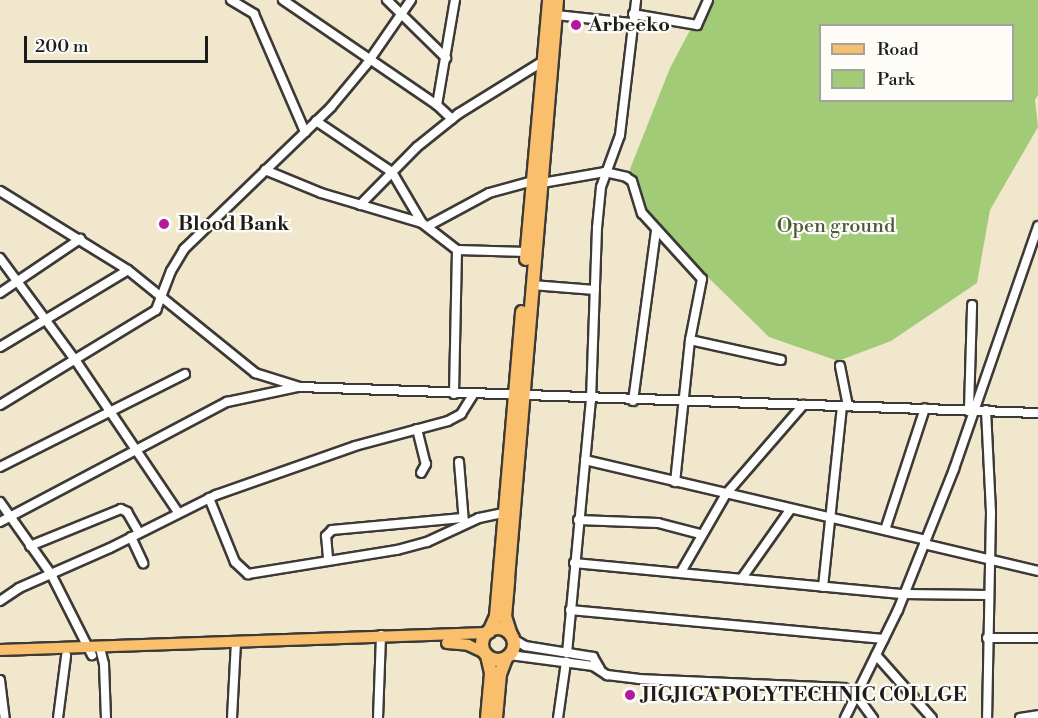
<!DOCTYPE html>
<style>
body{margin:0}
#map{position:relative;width:1038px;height:718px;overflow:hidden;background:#f1e7cd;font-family:"Libre Bodoni",serif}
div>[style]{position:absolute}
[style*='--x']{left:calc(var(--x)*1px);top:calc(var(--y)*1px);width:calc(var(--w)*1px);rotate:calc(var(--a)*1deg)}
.green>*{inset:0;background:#a1cb77}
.roads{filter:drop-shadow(2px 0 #3c3a37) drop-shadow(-2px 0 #3c3a37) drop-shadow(0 2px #3c3a37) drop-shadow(0 -2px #3c3a37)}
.minor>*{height:8px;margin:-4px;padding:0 4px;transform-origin:4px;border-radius:4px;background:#fff}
.major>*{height:10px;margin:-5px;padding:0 5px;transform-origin:5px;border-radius:5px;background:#f9bf6d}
.highway>*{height:12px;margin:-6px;padding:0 6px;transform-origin:6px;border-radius:6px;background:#f9bf6d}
.highway>.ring{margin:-6px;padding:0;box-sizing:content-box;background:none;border:12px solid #f9bf6d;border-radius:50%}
.dots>*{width:16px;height:16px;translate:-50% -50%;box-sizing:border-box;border:3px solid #fdfcf7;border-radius:50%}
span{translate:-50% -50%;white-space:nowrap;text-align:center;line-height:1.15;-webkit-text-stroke:4.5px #fdfcf7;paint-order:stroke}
.poi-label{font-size:20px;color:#1c1c1c;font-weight:700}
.left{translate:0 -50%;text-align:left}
.park-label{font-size:20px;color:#4b593c}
.legend{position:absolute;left:819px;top:24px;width:195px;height:78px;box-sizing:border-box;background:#fdfcf7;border:2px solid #a3a29f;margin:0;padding:8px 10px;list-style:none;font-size:18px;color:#1c1c1c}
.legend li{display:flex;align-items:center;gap:12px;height:30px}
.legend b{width:30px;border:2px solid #a3a29f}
.scale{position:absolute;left:24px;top:36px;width:184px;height:27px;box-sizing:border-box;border:3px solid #1c1c1c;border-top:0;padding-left:8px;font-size:18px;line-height:21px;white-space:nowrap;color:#1c1c1c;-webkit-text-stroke:4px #fdfcf7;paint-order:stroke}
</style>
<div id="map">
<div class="green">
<i style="clip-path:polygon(evenodd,706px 0,1038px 0,1038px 95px,1035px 100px,1038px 127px,990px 210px,977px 283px,891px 341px,838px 361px,769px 337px,638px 209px,630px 169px,670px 68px,706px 0,820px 26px,1012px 26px,1012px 100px,820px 100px,820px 26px)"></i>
</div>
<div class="roads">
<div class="minor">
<i style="--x:231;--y:0;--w:27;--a:31"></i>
<i style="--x:254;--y:14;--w:129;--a:66.6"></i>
<i style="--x:283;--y:0;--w:186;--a:34.3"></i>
<i style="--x:387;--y:0;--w:83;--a:44.5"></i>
<i style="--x:633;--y:14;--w:65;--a:9.8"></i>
<i style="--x:697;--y:25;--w:27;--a:-66"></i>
<i style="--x:556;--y:15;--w:75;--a:6.1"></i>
<i style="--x:452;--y:119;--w:21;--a:-137"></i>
<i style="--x:437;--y:105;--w:107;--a:-80.3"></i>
<i style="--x:316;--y:121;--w:92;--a:33.9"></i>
<i style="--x:392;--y:172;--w:59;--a:59.5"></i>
<i style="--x:265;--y:170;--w:61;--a:22.3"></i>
<i style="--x:321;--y:193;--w:105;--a:16.5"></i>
<i style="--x:422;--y:223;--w:44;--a:37.6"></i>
<i style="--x:457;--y:250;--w:144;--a:91.2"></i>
<i style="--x:542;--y:183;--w:64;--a:-9.9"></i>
<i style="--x:605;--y:172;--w:22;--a:13"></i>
<i style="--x:626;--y:177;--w:7;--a:34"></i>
<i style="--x:632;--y:181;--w:34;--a:73"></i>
<i style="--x:642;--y:213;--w:89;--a:47.7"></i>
<i style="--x:702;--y:279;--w:62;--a:101.1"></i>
<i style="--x:690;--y:340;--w:143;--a:96"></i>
<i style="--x:0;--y:191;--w:150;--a:31.7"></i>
<i style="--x:128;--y:270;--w:164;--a:39"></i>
<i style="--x:255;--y:373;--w:47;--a:17.3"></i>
<i style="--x:300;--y:387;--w:738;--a:2.02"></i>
<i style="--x:360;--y:205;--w:81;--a:-45.5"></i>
<i style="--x:417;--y:147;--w:53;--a:-38.8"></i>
<i style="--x:458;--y:114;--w:102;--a:-31.8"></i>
<i style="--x:428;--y:226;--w:69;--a:-28.4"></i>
<i style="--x:489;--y:193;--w:46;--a:-15.3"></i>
<i style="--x:457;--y:250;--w:70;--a:1.6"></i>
<i style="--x:0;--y:258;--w:128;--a:53.6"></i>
<i style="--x:76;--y:361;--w:182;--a:56"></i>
<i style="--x:532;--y:285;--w:63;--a:4.5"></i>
<i style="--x:0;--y:293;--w:97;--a:-34"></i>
<i style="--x:690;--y:340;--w:93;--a:12.4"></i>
<i style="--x:0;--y:347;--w:149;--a:-31"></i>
<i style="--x:840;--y:366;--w:41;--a:78.7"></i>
<i style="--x:633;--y:401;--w:172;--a:-82.3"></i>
<i style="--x:0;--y:405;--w:183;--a:-31.3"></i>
<i style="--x:156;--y:310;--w:42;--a:-69"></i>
<i style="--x:171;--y:271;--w:26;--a:-59"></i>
<i style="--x:184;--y:249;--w:204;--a:-44"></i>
<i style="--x:331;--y:107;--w:55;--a:-50.2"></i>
<i style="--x:366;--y:65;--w:79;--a:-55.3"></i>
<i style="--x:969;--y:409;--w:104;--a:-88.3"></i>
<i style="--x:986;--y:410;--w:103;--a:87.2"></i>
<i style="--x:991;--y:513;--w:205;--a:91.1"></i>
<i style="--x:417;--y:429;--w:36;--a:76"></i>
<i style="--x:426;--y:464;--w:10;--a:119"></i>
<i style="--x:585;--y:460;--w:350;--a:13.2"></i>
<i style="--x:459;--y:462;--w:61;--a:85.3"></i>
<i style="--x:0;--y:467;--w:207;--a:-26.7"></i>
<i style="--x:209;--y:498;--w:69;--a:67.9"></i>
<i style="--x:235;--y:562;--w:18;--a:43"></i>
<i style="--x:248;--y:574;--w:151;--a:-9.2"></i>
<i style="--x:397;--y:550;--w:31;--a:-15"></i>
<i style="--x:427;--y:542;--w:57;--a:-24.8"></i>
<i style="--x:479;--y:518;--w:25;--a:-12"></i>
<i style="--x:0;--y:502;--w:88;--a:54.7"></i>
<i style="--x:51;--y:574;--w:91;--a:63.2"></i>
<i style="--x:578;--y:520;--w:80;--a:2.1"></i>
<i style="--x:658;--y:523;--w:43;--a:14.7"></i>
<i style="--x:0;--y:522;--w:257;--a:-27.9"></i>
<i style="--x:227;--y:402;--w:73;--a:-11.9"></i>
<i style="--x:885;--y:530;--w:128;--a:-71.8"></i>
<i style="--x:131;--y:537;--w:29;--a:65"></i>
<i style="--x:924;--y:544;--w:117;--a:13.3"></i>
<i style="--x:30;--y:546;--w:98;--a:-22.1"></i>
<i style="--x:121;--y:509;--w:7;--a:27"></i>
<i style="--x:127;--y:512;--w:24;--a:60"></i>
<i style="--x:328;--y:558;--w:22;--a:-95"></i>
<i style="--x:326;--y:536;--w:8;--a:-45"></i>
<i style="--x:332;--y:530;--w:131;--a:-5.3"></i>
<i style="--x:574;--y:563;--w:331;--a:5.4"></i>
<i style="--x:904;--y:594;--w:84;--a:0.7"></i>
<i style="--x:681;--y:572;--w:90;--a:-60"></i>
<i style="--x:726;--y:494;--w:118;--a:-49.1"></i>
<i style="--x:742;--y:578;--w:83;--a:-54.8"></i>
<i style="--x:823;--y:587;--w:182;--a:-84"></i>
<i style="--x:0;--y:601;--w:23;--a:-34"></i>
<i style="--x:19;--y:588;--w:99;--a:-23.7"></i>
<i style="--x:110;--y:548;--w:119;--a:-26.6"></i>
<i style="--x:216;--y:495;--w:147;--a:-19.4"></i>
<i style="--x:355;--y:446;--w:96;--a:-15"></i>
<i style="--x:448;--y:421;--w:15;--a:-28"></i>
<i style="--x:461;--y:414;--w:22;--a:-58"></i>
<i style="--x:570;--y:610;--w:315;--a:5.3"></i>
<i style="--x:987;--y:638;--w:51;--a:0"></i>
<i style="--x:513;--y:639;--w:14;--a:30"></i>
<i style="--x:525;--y:646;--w:69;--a:9.2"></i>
<i style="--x:593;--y:657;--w:14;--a:60"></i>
<i style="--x:100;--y:648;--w:16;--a:76"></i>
<i style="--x:104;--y:664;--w:54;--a:87.9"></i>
<i style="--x:567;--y:653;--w:254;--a:-84.6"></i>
<i style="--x:591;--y:400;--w:172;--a:-88"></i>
<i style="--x:597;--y:228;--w:41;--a:-84.4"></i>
<i style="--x:601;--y:187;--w:55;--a:-69.9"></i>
<i style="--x:620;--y:135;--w:136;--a:-83.2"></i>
<i style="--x:510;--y:655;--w:84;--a:7.5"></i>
<i style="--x:593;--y:666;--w:17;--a:33"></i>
<i style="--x:607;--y:675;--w:31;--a:7"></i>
<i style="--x:638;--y:679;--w:206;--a:2.5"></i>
<i style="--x:844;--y:688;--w:14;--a:30"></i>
<i style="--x:856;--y:695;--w:29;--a:54"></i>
<i style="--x:876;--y:655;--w:84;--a:48.4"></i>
<i style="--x:0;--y:680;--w:38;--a:83"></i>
<i style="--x:58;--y:718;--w:63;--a:-82.6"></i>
<i style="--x:232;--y:718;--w:76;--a:-87"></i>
<i style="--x:378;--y:718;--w:83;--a:-87.9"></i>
<i style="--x:558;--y:718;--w:57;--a:-81.9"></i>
<i style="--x:845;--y:718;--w:120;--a:-63.9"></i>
<i style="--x:898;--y:610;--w:152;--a:-68.3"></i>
<i style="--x:954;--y:469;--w:257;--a:-70.9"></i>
<i style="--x:1020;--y:718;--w:18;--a:-9"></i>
</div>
<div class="major">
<i style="--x:447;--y:643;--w:21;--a:5"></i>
<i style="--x:468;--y:645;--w:19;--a:25"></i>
<i style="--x:0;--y:650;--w:487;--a:-2"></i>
</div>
<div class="highway">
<i style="--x:526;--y:259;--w:260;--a:-84.9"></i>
<i class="ring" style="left:482px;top:628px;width:20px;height:20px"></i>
<i style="--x:489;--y:632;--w:17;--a:-66"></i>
<i style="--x:496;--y:616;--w:305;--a:-85.1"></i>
<i style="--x:511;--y:635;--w:19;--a:-108"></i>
<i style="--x:505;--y:617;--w:38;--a:-85"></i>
<i style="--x:508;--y:579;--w:581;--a:-85.16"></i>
<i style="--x:487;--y:718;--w:45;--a:-84.9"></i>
<i style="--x:491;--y:673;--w:17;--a:-103"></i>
<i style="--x:496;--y:718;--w:44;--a:-84.8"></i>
<i style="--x:500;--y:674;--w:17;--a:-69"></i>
</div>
</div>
<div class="dots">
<i style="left:576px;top:25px;background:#b5179e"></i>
<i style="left:164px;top:224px;background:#b5179e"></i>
<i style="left:630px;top:695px;background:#b5179e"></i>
</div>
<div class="poi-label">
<span class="left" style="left:588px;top:25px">Arbeeko</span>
<span class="left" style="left:178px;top:224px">Blood Bank</span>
<span class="left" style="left:642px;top:695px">JIGJIGA POLYTECHNIC COLLGE</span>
</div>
<div class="park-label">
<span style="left:836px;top:226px">Open ground</span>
</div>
<ul class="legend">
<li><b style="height:8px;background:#f9bf6d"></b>Road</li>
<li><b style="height:16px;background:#a1cb77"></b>Park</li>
</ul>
<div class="scale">200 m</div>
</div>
